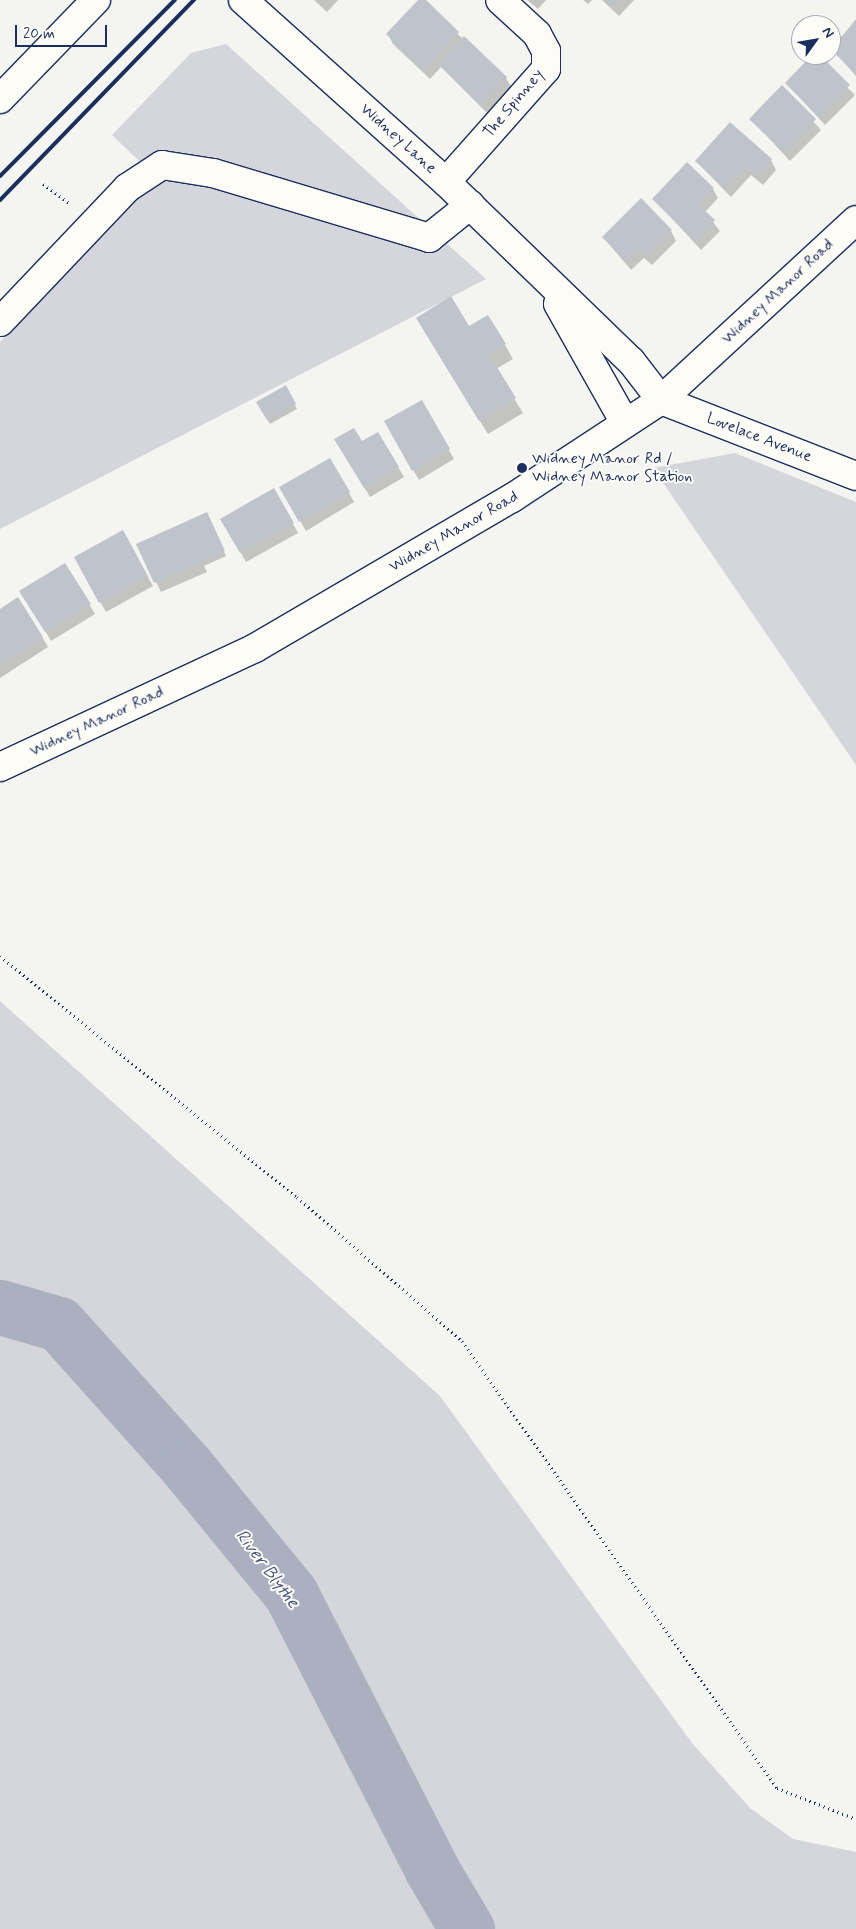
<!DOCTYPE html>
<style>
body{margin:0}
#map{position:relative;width:856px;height:1929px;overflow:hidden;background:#f4f4f1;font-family:Mynerve,sans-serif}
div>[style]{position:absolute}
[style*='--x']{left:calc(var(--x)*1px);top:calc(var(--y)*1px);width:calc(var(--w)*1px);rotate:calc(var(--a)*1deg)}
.green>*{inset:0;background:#d4d6db}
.shadow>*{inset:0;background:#0003}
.river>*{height:55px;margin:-27.5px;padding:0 27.5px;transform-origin:27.5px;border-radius:27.5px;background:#aab0bf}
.building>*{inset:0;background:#bfc3cc}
.path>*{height:3px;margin-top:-1.5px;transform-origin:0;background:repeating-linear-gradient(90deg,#1b2f5e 0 1px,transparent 0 5px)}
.roads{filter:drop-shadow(1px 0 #1b2f5e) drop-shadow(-1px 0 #1b2f5e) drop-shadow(0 1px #1b2f5e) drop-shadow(0 -1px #1b2f5e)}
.minor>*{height:28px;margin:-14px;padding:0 14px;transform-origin:14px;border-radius:14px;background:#fdfcf7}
.rail>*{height:4px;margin:-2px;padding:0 2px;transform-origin:2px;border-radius:2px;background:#1b2f5e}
.dots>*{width:14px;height:14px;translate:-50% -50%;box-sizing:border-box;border:2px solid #fdfcf7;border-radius:50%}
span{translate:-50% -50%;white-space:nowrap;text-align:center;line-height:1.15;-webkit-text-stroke:4px #fdfcf7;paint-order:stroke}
.street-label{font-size:16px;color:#1b2f5e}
.poi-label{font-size:16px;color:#1b2f5e}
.left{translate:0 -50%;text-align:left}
.water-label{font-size:18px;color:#46567b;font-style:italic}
.north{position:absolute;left:791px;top:15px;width:50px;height:50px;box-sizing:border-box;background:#fdfcf7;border:1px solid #a3aaba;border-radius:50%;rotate:58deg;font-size:14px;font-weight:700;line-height:20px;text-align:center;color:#1b2f5e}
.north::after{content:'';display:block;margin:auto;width:18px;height:22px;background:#1b2f5e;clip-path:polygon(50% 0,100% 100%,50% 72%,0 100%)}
.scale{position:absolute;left:15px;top:25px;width:92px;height:22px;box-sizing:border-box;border:2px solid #1b2f5e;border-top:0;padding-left:6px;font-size:15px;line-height:18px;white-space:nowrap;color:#1b2f5e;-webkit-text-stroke:4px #fdfcf7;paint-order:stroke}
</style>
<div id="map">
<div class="green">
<i style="clip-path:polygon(226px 44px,486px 279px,0 529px,0 342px,157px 178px,112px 135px,191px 53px)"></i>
<i style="clip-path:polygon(735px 453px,856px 502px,856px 765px,653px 468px)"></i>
<i style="clip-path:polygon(0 1001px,440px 1396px,692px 1743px,750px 1808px,793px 1839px,856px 1852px,856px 1929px,0 1929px)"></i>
</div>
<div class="shadow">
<i style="clip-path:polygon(314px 0,338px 0,327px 12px)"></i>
<i style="clip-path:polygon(420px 0,506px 78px,512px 88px,487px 113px,441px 67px,430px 79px,393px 44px,388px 34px)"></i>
<i style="clip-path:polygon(527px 0,546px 0,538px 9px)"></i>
<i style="clip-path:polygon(583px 0,592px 0,588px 4px)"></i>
<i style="clip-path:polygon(602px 0,634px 0,619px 16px)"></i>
<i style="clip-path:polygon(856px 21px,856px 76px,831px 48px)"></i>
<i style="clip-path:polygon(813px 55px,855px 95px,825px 125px,786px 83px)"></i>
<i style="clip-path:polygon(782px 87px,821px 130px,790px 161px,751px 119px)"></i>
<i style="clip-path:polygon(771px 160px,776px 170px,763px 185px,751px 175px,731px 197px,696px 161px)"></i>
<i style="clip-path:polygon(713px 189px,718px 198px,705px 212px,720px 231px,701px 250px,654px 199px)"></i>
<i style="clip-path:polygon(671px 231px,676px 241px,652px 265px,644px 258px,631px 270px,603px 237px)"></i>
<i style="clip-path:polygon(469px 328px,505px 345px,513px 359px,496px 369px,523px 413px,488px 434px,426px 333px)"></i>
<i style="clip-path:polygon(285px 387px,297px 409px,270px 424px,258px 402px)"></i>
<i style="clip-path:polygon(422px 401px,454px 459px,419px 480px,386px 422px)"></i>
<i style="clip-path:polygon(378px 433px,404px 477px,370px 497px,336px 440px,361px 443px)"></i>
<i style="clip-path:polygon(330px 459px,354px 502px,306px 531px,281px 488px)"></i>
<i style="clip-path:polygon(274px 490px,298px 533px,246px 562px,222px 520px)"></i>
<i style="clip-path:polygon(209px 518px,226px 556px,204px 566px,207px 572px,161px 592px,138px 545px)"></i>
<i style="clip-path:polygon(123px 532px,153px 586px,106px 612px,76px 558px)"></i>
<i style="clip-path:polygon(65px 565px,95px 614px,51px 641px,21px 591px)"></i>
<i style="clip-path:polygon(0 610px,42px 637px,48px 647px,0 678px)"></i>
</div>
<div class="river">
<i style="--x:0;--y:1307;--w:61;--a:16.1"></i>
<i style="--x:59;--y:1324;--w:193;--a:48.1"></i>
<i style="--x:188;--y:1468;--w:163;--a:50.7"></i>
<i style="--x:291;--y:1594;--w:310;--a:62.9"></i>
<i style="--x:432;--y:1870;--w:69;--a:59.3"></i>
</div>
<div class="building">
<i style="clip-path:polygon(418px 0,426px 0,459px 32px,424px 70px,386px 34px)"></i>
<i style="clip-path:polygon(606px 0,620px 0,613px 7px)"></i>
<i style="clip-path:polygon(856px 19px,856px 73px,831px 50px)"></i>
<i style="clip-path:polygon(464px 36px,507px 77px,481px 104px,438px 63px)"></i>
<i style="clip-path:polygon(812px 55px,820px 55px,850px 85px,819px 117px,785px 83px)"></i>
<i style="clip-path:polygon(782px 85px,816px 119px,784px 152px,749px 119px)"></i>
<i style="clip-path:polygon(730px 122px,772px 159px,757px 177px,745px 166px,725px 188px,695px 161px)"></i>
<i style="clip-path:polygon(687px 162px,714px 188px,698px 204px,715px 220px,695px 241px,652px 199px)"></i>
<i style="clip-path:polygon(641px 198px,672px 230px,646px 256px,638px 249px,625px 261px,602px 237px)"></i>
<i style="clip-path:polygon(451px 296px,469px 326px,488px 315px,506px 344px,489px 354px,516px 398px,479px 421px,416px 318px)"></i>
<i style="clip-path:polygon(286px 385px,296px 404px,267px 420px,256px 402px)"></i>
<i style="clip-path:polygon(422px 400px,450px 449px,412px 471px,384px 421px)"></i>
<i style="clip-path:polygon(354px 428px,362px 441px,378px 432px,399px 467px,364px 488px,334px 439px)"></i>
<i style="clip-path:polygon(330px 458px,350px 492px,299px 522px,279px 487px)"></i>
<i style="clip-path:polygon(274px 488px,294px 523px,240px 553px,220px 519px)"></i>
<i style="clip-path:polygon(207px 512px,225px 551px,154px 583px,136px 544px)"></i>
<i style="clip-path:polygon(123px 530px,148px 576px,99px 603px,74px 557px)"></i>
<i style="clip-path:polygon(65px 563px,91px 604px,45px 632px,19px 591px)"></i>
<i style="clip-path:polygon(18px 597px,43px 637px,0 665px,0 609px)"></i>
</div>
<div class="path">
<i style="--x:43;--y:184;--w:34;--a:36"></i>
<i style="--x:0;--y:956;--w:382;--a:39.1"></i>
<i style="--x:297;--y:1197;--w:219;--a:41.1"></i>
<i style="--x:462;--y:1341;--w:547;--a:54.83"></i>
<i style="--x:777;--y:1788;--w:85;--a:21.4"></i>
</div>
<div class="roads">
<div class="minor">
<i style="--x:243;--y:0;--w:273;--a:41.9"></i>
<i style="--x:446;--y:182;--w:257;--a:44.1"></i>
<i style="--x:631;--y:361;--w:49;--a:52.4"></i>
<i style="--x:0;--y:99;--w:138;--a:-45.9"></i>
<i style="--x:446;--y:182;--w:151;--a:-48.5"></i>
<i style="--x:546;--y:69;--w:18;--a:-90"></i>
<i style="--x:546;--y:51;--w:19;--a:-118"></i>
<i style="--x:537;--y:34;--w:50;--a:-137.4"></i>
<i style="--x:558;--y:304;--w:137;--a:60.6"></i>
<i style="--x:0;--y:322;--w:185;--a:-46.5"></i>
<i style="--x:127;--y:188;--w:42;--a:-33.3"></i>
<i style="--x:162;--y:165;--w:52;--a:8.9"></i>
<i style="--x:213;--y:173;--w:226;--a:16.7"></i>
<i style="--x:429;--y:238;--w:53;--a:-38.8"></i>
<i style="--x:661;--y:400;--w:209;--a:21.3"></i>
<i style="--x:0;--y:767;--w:281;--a:-25"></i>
<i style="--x:255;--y:648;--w:298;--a:-30.3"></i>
<i style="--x:512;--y:498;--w:178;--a:-33.3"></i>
<i style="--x:661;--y:400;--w:265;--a:-42.7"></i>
</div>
</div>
<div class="rail">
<i style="--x:0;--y:176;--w:248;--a:-45.2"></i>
<i style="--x:0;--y:200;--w:279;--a:-45.9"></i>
</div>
<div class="dots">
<i style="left:522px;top:468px;background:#1b2f5e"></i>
</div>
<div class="street-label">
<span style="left:514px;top:104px;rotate:-50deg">The Spinney</span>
<span style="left:398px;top:139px;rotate:42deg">Widney Lane</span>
<span style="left:778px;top:292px;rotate:-43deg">Widney Manor Road</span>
<span style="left:759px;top:438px;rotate:21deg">Lovelace Avenue</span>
<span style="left:454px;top:532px;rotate:-30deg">Widney Manor Road</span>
<span style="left:97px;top:722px;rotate:-25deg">Widney Manor Road</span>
</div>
<div class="poi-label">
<span class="left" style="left:532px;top:468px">Widney Manor Rd /<br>Widney Manor Station</span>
</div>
<div class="water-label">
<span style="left:267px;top:1569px;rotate:53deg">River Blythe</span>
</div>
<div class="north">N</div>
<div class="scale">20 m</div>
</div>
